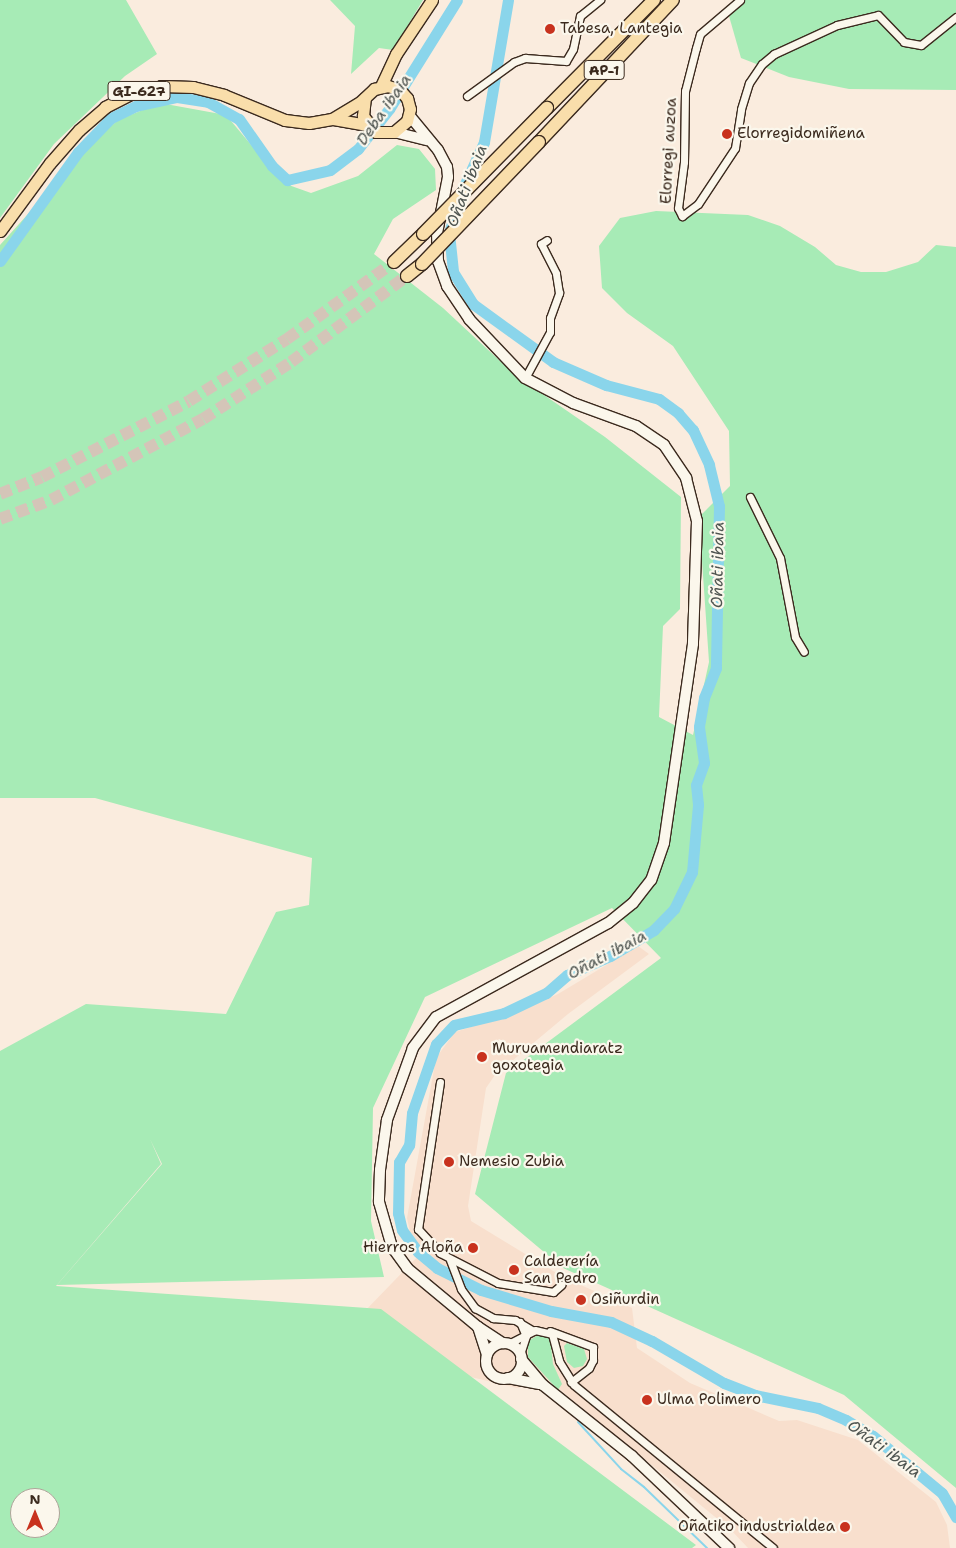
<!DOCTYPE html>
<meta charset="utf-8">
<style>
body{margin:0}
#map{position:relative;width:956px;height:1548px;overflow:hidden;background:#faecde;font-family:"Shantell Sans",sans-serif}
div>[style]{position:absolute}
[style*='--x']{left:calc(var(--x)*1px);top:calc(var(--y)*1px);width:calc(var(--w)*1px);rotate:calc(var(--a)*1deg)}
.built>*{inset:0;background:#f8dfcd}
.green>*{inset:0;background:#a7ebb6}
.stream>*{height:2px;margin:-1px;padding:0 1px;transform-origin:1px;border-radius:1px;background:#8ad5eb}
.river>*{height:11px;margin:-5.5px;padding:0 5.5px;transform-origin:5.5px;border-radius:5.5px;background:#8ad5eb}
.motorway-tunnel>*{height:12px;margin-top:-6px;transform-origin:0;background:repeating-linear-gradient(90deg,#d4c5b8 0 12px,transparent 0 18px)}
.roads{filter:drop-shadow(1px 0 #3b2a1e) drop-shadow(-1px 0 #3b2a1e) drop-shadow(0 1px #3b2a1e) drop-shadow(0 -1px #3b2a1e)}
.minor>*{height:7px;margin:-3.5px;padding:0 3.5px;transform-origin:3.5px;border-radius:3.5px;background:#fbf7ec}
.secondary>*{height:10px;margin:-5px;padding:0 5px;transform-origin:5px;border-radius:5px;background:#fbf7ec}
.secondary>.ring{margin:-5px;padding:0;box-sizing:content-box;background:none;border:10px solid #fbf7ec;border-radius:50%}
.primary>*{height:11px;margin:-5.5px;padding:0 5.5px;transform-origin:5.5px;border-radius:5.5px;background:#f9deab}
.motorway>*{height:12px;margin:-6px;padding:0 6px;transform-origin:6px;border-radius:6px;background:#f9deab}
.bridges{filter:drop-shadow(1px 0 #3b2a1e) drop-shadow(-1px 0 #3b2a1e) drop-shadow(0 1px #3b2a1e) drop-shadow(0 -1px #3b2a1e)}
.motorway-bridge>*{height:12px;margin:-6px;padding:0 6px;transform-origin:6px;border-radius:6px;background:#f9deab}
.dots>*{width:14px;height:14px;translate:-50% -50%;box-sizing:border-box;border:2px solid #fbf7ec;border-radius:50%}
span{translate:-50% -50%;white-space:nowrap;text-align:center;line-height:1.15;-webkit-text-stroke:4.5px #fbf7ec;paint-order:stroke}
.shield-label span{padding:1px 4px;background:#fbf7ec;border:1px solid;border-radius:4px;-webkit-text-stroke-width:0}
.shield-label{font-size:14px;color:#3b2a1e;font-weight:700}
.poi-label{font-size:15px;color:#3b2a1e}
.left{translate:0 -50%;text-align:left}
.right{translate:-100% -50%;text-align:right}
.street-label{font-size:15px;color:#3b2a1e}
.water-label{font-size:16px;color:#4f5551;font-style:italic}
.north{position:absolute;left:10px;top:1488px;width:50px;height:50px;box-sizing:border-box;background:#fbf7ec;border:1px solid #aea59a;border-radius:50%;rotate:0deg;font-size:14px;font-weight:700;line-height:20px;text-align:center;color:#3b2a1e}
.north::after{content:'';display:block;margin:auto;width:18px;height:22px;background:#c8321e;clip-path:polygon(50% 0,100% 100%,50% 72%,0 100%)}
</style>
<div id="map">
<div class="built">
<i style="clip-path:polygon(638px 946px,649px 954px,568px 1014px,495px 1075px,486px 1088px,468px 1206px,471px 1221px,563px 1277px,632px 1308px,637px 1348px,690px 1383px,779px 1421px,797px 1420px,858px 1440px,936px 1502px,947px 1525px,950px 1548px,748px 1548px,731px 1530px,548px 1380px,517px 1388px,441px 1370px,363px 1313px,423px 1251px,410px 1232px,407px 1218px,436px 1058px,455px 1032px,516px 1013px,558px 994px)"></i>
</div>
<div class="green">
<i style="clip-path:polygon(0 0,126px 0,157px 54px,125px 76px,54px 144px,0 218px)"></i>
<i style="clip-path:polygon(330px 0,423px 0,393px 50px,379px 48px,351px 74px,355px 26px)"></i>
<i style="clip-path:polygon(740px 0,956px 0,956px 90px,849px 89px,789px 77px,741px 58px,729px 16px)"></i>
<i style="clip-path:polygon(evenodd,160px 103px,226px 115px,283px 183px,311px 193px,358px 176px,397px 145px,419px 149px,435px 169px,436px 190px,393px 219px,374px 254px,443px 308px,515px 375px,605px 437px,681px 497px,680px 609px,663px 626px,659px 717px,693px 735px,709px 662px,699px 517px,730px 486px,729px 431px,673px 346px,627px 313px,602px 288px,599px 246px,620px 218px,656px 211px,748px 215px,780px 226px,815px 247px,836px 265px,861px 272px,886px 272px,918px 262px,936px 245px,956px 247px,956px 1488px,844px 1395px,563px 1268px,475px 1194px,506px 1073px,661px 958px,612px 908px,425px 997px,373px 1108px,371px 1221px,384px 1277px,57px 1285px,162px 1164px,150px 1139px,161px 1164px,56px 1286px,381px 1309px,696px 1545px,692px 1548px,0 1548px,0 1051px,86px 1004px,226px 1014px,276px 912px,309px 905px,312px 858px,95px 798px,0 798px,0 245px,93px 142px,118px 120px,160px 103px,20px 1498px,50px 1498px,50px 1528px,20px 1528px,20px 1498px)"></i>
<i style="clip-path:polygon(540px 1334px,550px 1338px,553px 1364px,562px 1384px,558px 1390px,528px 1357px,528px 1341px)"></i>
<i style="clip-path:polygon(567px 1343px,584px 1349px,587px 1359px,583px 1366px,574px 1368px,567px 1362px,564px 1346px)"></i>
</div>
<div class="stream">
<i style="--x:578;--y:1422;--w:64;--a:47.5"></i>
<i style="--x:621;--y:1469;--w:29;--a:38"></i>
<i style="--x:644;--y:1487;--w:88;--a:44.1"></i>
</div>
<div class="river">
<i style="--x:508;--y:0;--w:144;--a:99.6"></i>
<i style="--x:484;--y:142;--w:58;--a:114.4"></i>
<i style="--x:460;--y:195;--w:40;--a:106"></i>
<i style="--x:449;--y:233;--w:39;--a:84"></i>
<i style="--x:453;--y:272;--w:38;--a:58"></i>
<i style="--x:473;--y:304;--w:99;--a:35.9"></i>
<i style="--x:553;--y:362;--w:58;--a:23.5"></i>
<i style="--x:606;--y:385;--w:55;--a:14.8"></i>
<i style="--x:659;--y:399;--w:24;--a:36"></i>
<i style="--x:678;--y:413;--w:23;--a:49"></i>
<i style="--x:693;--y:430;--w:38;--a:65"></i>
<i style="--x:709;--y:465;--w:42;--a:76.3"></i>
<i style="--x:719;--y:506;--w:162;--a:91.1"></i>
<i style="--x:716;--y:668;--w:32;--a:112"></i>
<i style="--x:704;--y:698;--w:29;--a:100"></i>
<i style="--x:699;--y:727;--w:36;--a:82"></i>
<i style="--x:704;--y:763;--w:23;--a:110"></i>
<i style="--x:696;--y:785;--w:20;--a:84"></i>
<i style="--x:698;--y:805;--w:67;--a:95.1"></i>
<i style="--x:692;--y:872;--w:41;--a:115.9"></i>
<i style="--x:674;--y:909;--w:29;--a:134"></i>
<i style="--x:654;--y:930;--w:51;--a:149.4"></i>
<i style="--x:610;--y:956;--w:47;--a:156.2"></i>
<i style="--x:567;--y:975;--w:28;--a:139"></i>
<i style="--x:546;--y:993;--w:47;--a:154.5"></i>
<i style="--x:504;--y:1013;--w:51;--a:166.5"></i>
<i style="--x:454;--y:1025;--w:26;--a:133"></i>
<i style="--x:436;--y:1044;--w:73;--a:109.2"></i>
<i style="--x:412;--y:1113;--w:32;--a:95"></i>
<i style="--x:409;--y:1145;--w:20;--a:120"></i>
<i style="--x:399;--y:1162;--w:51;--a:91.1"></i>
<i style="--x:398;--y:1213;--w:17;--a:77"></i>
<i style="--x:402;--y:1230;--w:27;--a:54"></i>
<i style="--x:418;--y:1252;--w:25;--a:40"></i>
<i style="--x:437;--y:1268;--w:49;--a:26.6"></i>
<i style="--x:481;--y:1290;--w:73;--a:16.7"></i>
<i style="--x:551;--y:1311;--w:61;--a:10.4"></i>
<i style="--x:611;--y:1322;--w:45;--a:24.9"></i>
<i style="--x:652;--y:1341;--w:83;--a:30.3"></i>
<i style="--x:724;--y:1383;--w:33;--a:21"></i>
<i style="--x:755;--y:1395;--w:64;--a:11.7"></i>
<i style="--x:818;--y:1408;--w:30;--a:23"></i>
<i style="--x:846;--y:1420;--w:31;--a:31"></i>
<i style="--x:873;--y:1436;--w:89;--a:39.6"></i>
<i style="--x:942;--y:1493;--w:28;--a:60"></i>
<i style="--x:0;--y:261;--w:134;--a:-54.4"></i>
<i style="--x:78;--y:152;--w:47;--a:-45.9"></i>
<i style="--x:111;--y:118;--w:28;--a:-26"></i>
<i style="--x:136;--y:106;--w:42;--a:-12.4"></i>
<i style="--x:177;--y:97;--w:31;--a:9"></i>
<i style="--x:208;--y:102;--w:35;--a:29"></i>
<i style="--x:239;--y:119;--w:57;--a:54.9"></i>
<i style="--x:272;--y:166;--w:21;--a:43"></i>
<i style="--x:287;--y:180;--w:44;--a:-13.1"></i>
<i style="--x:330;--y:170;--w:35;--a:-37"></i>
<i style="--x:358;--y:149;--w:51;--a:-52.2"></i>
<i style="--x:389;--y:109;--w:128;--a:-58"></i>
</div>
<div class="motorway-tunnel">
<i style="--x:0;--y:494;--w:45;--a:-22"></i>
<i style="--x:42;--y:477;--w:165;--a:-27.3"></i>
<i style="--x:189;--y:401;--w:116;--a:-32.3"></i>
<i style="--x:287;--y:339;--w:132;--a:-35.7"></i>
<i style="--x:0;--y:519;--w:54;--a:-20.4"></i>
<i style="--x:51;--y:500;--w:172;--a:-28.1"></i>
<i style="--x:203;--y:419;--w:105;--a:-32.9"></i>
<i style="--x:291;--y:362;--w:144;--a:-36.6"></i>
</div>
<div class="roads">
<div class="minor">
<i style="--x:740;--y:0;--w:52;--a:139.6"></i>
<i style="--x:700;--y:34;--w:15;--a:106"></i>
<i style="--x:696;--y:48;--w:44;--a:104.3"></i>
<i style="--x:685;--y:91;--w:71;--a:90.8"></i>
<i style="--x:684;--y:162;--w:46;--a:97.4"></i>
<i style="--x:678;--y:208;--w:9;--a:63"></i>
<i style="--x:682;--y:216;--w:20;--a:-37"></i>
<i style="--x:698;--y:204;--w:67;--a:-56.5"></i>
<i style="--x:735;--y:148;--w:39;--a:-81"></i>
<i style="--x:741;--y:109;--w:27;--a:-73"></i>
<i style="--x:749;--y:83;--w:23;--a:-56"></i>
<i style="--x:762;--y:64;--w:16;--a:-40"></i>
<i style="--x:774;--y:54;--w:69;--a:-24.7"></i>
<i style="--x:837;--y:25;--w:42;--a:-13.7"></i>
<i style="--x:878;--y:15;--w:37;--a:46"></i>
<i style="--x:904;--y:42;--w:17;--a:10"></i>
<i style="--x:921;--y:45;--w:45;--a:-38.7"></i>
<i style="--x:467;--y:96;--w:58;--a:-35.9"></i>
<i style="--x:514;--y:62;--w:12;--a:-20"></i>
<i style="--x:525;--y:58;--w:41;--a:4.2"></i>
<i style="--x:566;--y:61;--w:14;--a:-60"></i>
<i style="--x:573;--y:49;--w:34;--a:-78"></i>
<i style="--x:580;--y:16;--w:26;--a:-39"></i>
<i style="--x:525;--y:378;--w:52;--a:-61.5"></i>
<i style="--x:550;--y:332;--w:14;--a:-90"></i>
<i style="--x:550;--y:318;--w:27;--a:-70"></i>
<i style="--x:559;--y:293;--w:20;--a:-99"></i>
<i style="--x:556;--y:273;--w:33;--a:-117"></i>
<i style="--x:541;--y:244;--w:7;--a:-34"></i>
<i style="--x:750;--y:497;--w:68;--a:63.8"></i>
<i style="--x:780;--y:558;--w:80;--a:79.2"></i>
<i style="--x:795;--y:637;--w:17;--a:59"></i>
<i style="--x:440;--y:1082;--w:149;--a:98.5"></i>
<i style="--x:418;--y:1229;--w:33;--a:47"></i>
<i style="--x:440;--y:1253;--w:65;--a:27.3"></i>
<i style="--x:498;--y:1283;--w:56;--a:9.3"></i>
<i style="--x:553;--y:1292;--w:11;--a:-41"></i>
<i style="--x:450;--y:1260;--w:31;--a:69"></i>
<i style="--x:461;--y:1289;--w:24;--a:54"></i>
<i style="--x:475;--y:1308;--w:21;--a:29"></i>
<i style="--x:493;--y:1318;--w:22;--a:5"></i>
<i style="--x:515;--y:1320;--w:21;--a:31"></i>
<i style="--x:520;--y:1322;--w:15;--a:67"></i>
<i style="--x:526;--y:1336;--w:20;--a:108"></i>
<i style="--x:550;--y:1331;--w:46;--a:20.4"></i>
<i style="--x:593;--y:1347;--w:13;--a:90"></i>
<i style="--x:593;--y:1360;--w:9;--a:117"></i>
<i style="--x:589;--y:1368;--w:23;--a:142"></i>
<i style="--x:508;--y:1344;--w:30;--a:-27"></i>
<i style="--x:535;--y:1330;--w:17;--a:13"></i>
<i style="--x:552;--y:1334;--w:28;--a:75"></i>
<i style="--x:559;--y:1361;--w:28;--a:58"></i>
<i style="--x:574;--y:1385;--w:257;--a:39.3"></i>
</div>
<div class="secondary">
<i style="--x:409;--y:115;--w:45;--a:50.4"></i>
<i style="--x:438;--y:150;--w:19;--a:62"></i>
<i style="--x:447;--y:167;--w:10;--a:84"></i>
<i style="--x:448;--y:177;--w:57;--a:101.1"></i>
<i style="--x:437;--y:233;--w:28;--a:88"></i>
<i style="--x:438;--y:261;--w:27;--a:70"></i>
<i style="--x:447;--y:286;--w:40;--a:56"></i>
<i style="--x:469;--y:319;--w:81;--a:46.5"></i>
<i style="--x:525;--y:378;--w:54;--a:27.5"></i>
<i style="--x:573;--y:403;--w:67;--a:20.1"></i>
<i style="--x:636;--y:426;--w:34;--a:34"></i>
<i style="--x:664;--y:445;--w:40;--a:56"></i>
<i style="--x:686;--y:478;--w:44;--a:75.7"></i>
<i style="--x:697;--y:521;--w:123;--a:91.9"></i>
<i style="--x:693;--y:644;--w:201;--a:98.3"></i>
<i style="--x:664;--y:843;--w:39;--a:109"></i>
<i style="--x:651;--y:880;--w:29;--a:128"></i>
<i style="--x:633;--y:903;--w:32;--a:141"></i>
<i style="--x:608;--y:923;--w:196;--a:151.3"></i>
<i style="--x:436;--y:1017;--w:39;--a:127"></i>
<i style="--x:413;--y:1048;--w:77;--a:109.9"></i>
<i style="--x:387;--y:1120;--w:50;--a:98"></i>
<i style="--x:380;--y:1170;--w:32;--a:92"></i>
<i style="--x:379;--y:1202;--w:47;--a:73.9"></i>
<i style="--x:392;--y:1247;--w:26;--a:54"></i>
<i style="--x:407;--y:1268;--w:92;--a:39.7"></i>
<i style="--x:478;--y:1327;--w:30;--a:33"></i>
<i style="--x:394;--y:132;--w:34;--a:14"></i>
<i style="--x:478;--y:1327;--w:29;--a:72"></i>
<i class="ring" style="left:486px;top:1343px;width:26px;height:26px"></i>
<i style="--x:521;--y:1359;--w:34;--a:50"></i>
<i style="--x:543;--y:1385;--w:114;--a:38.6"></i>
<i style="--x:632;--y:1456;--w:134;--a:43.5"></i>
<i style="--x:508;--y:1378;--w:32;--a:11"></i>
</div>
<div class="primary">
<i style="--x:381;--y:86;--w:35;--a:-65"></i>
<i style="--x:396;--y:54;--w:65;--a:-56.3"></i>
<i style="--x:333;--y:119;--w:35;--a:10"></i>
<i style="--x:0;--y:231;--w:84;--a:-53.7"></i>
<i style="--x:50;--y:163;--w:44;--a:-48.7"></i>
<i style="--x:79;--y:130;--w:35;--a:-41"></i>
<i style="--x:105;--y:107;--w:28;--a:-27"></i>
<i style="--x:130;--y:94;--w:32;--a:-14"></i>
<i style="--x:161;--y:86;--w:32;--a:2"></i>
<i style="--x:193;--y:87;--w:32;--a:14"></i>
<i style="--x:224;--y:95;--w:66;--a:22.3"></i>
<i style="--x:285;--y:120;--w:24;--a:7"></i>
<i style="--x:309;--y:123;--w:23;--a:-10"></i>
<i style="--x:332;--y:119;--w:31;--a:-31"></i>
<i style="--x:359;--y:103;--w:21;--a:-43"></i>
<i style="--x:374;--y:89;--w:14;--a:-12"></i>
<i style="--x:388;--y:86;--w:13;--a:18"></i>
<i style="--x:400;--y:90;--w:11;--a:49"></i>
<i style="--x:407;--y:98;--w:11;--a:75"></i>
<i style="--x:410;--y:109;--w:12;--a:104"></i>
<i style="--x:407;--y:121;--w:17;--a:140"></i>
<i style="--x:394;--y:132;--w:18;--a:180"></i>
<i style="--x:376;--y:132;--w:21;--a:-129"></i>
<i style="--x:363;--y:116;--w:18;--a:-84"></i>
</div>
<div class="motorway">
<i style="--x:547;--y:108;--w:152;--a:-45.3"></i>
<i style="--x:539;--y:142;--w:195;--a:-46.7"></i>
<i style="--x:394;--y:262;--w:40;--a:-44"></i>
<i style="--x:407;--y:276;--w:19;--a:-39"></i>
</div>
</div>
<div class="bridges">
<div class="motorway-bridge">
<i style="--x:423;--y:234;--w:177;--a:-45.5"></i>
<i style="--x:422;--y:264;--w:169;--a:-46.2"></i>
</div>
</div>
<div class="dots">
<i style="left:550px;top:29px;background:#c8321e"></i>
<i style="left:727px;top:134px;background:#c8321e"></i>
<i style="left:482px;top:1057px;background:#c8321e"></i>
<i style="left:449px;top:1162px;background:#c8321e"></i>
<i style="left:473px;top:1248px;background:#c8321e"></i>
<i style="left:514px;top:1270px;background:#c8321e"></i>
<i style="left:581px;top:1300px;background:#c8321e"></i>
<i style="left:647px;top:1400px;background:#c8321e"></i>
<i style="left:845px;top:1527px;background:#c8321e"></i>
</div>
<div class="shield-label">
<span style="left:604px;top:70px">AP-1</span>
<span style="left:139px;top:91px">GI-627</span>
</div>
<div class="poi-label">
<span class="left" style="left:560px;top:29px">Tabesa, Lantegia</span>
<span class="left" style="left:737px;top:134px">Elorregidomiñena</span>
<span class="left" style="left:492px;top:1057px">Muruamendiaratz<br>goxotegia</span>
<span class="left" style="left:459px;top:1162px">Nemesio Zubia</span>
<span class="right" style="left:463px;top:1248px">Hierros Aloña</span>
<span class="left" style="left:524px;top:1270px">Calderería<br>San Pedro</span>
<span class="left" style="left:591px;top:1300px">Osiñurdin</span>
<span class="left" style="left:657px;top:1400px">Ulma Polimero</span>
<span class="right" style="left:835px;top:1527px">Oñatiko industrialdea</span>
</div>
<div class="street-label">
<span style="left:669px;top:151px;rotate:-87deg">Elorregi auzoa</span>
</div>
<div class="water-label">
<span style="left:384px;top:110px;rotate:-55deg">Deba ibaia</span>
<span style="left:467px;top:186px;rotate:-69deg">Oñati ibaia</span>
<span style="left:718px;top:565px;rotate:-89deg">Oñati ibaia</span>
<span style="left:607px;top:955px;rotate:-28deg">Oñati ibaia</span>
<span style="left:884px;top:1449px;rotate:36deg">Oñati ibaia</span>
</div>
<div class="north">N</div>
</div>
